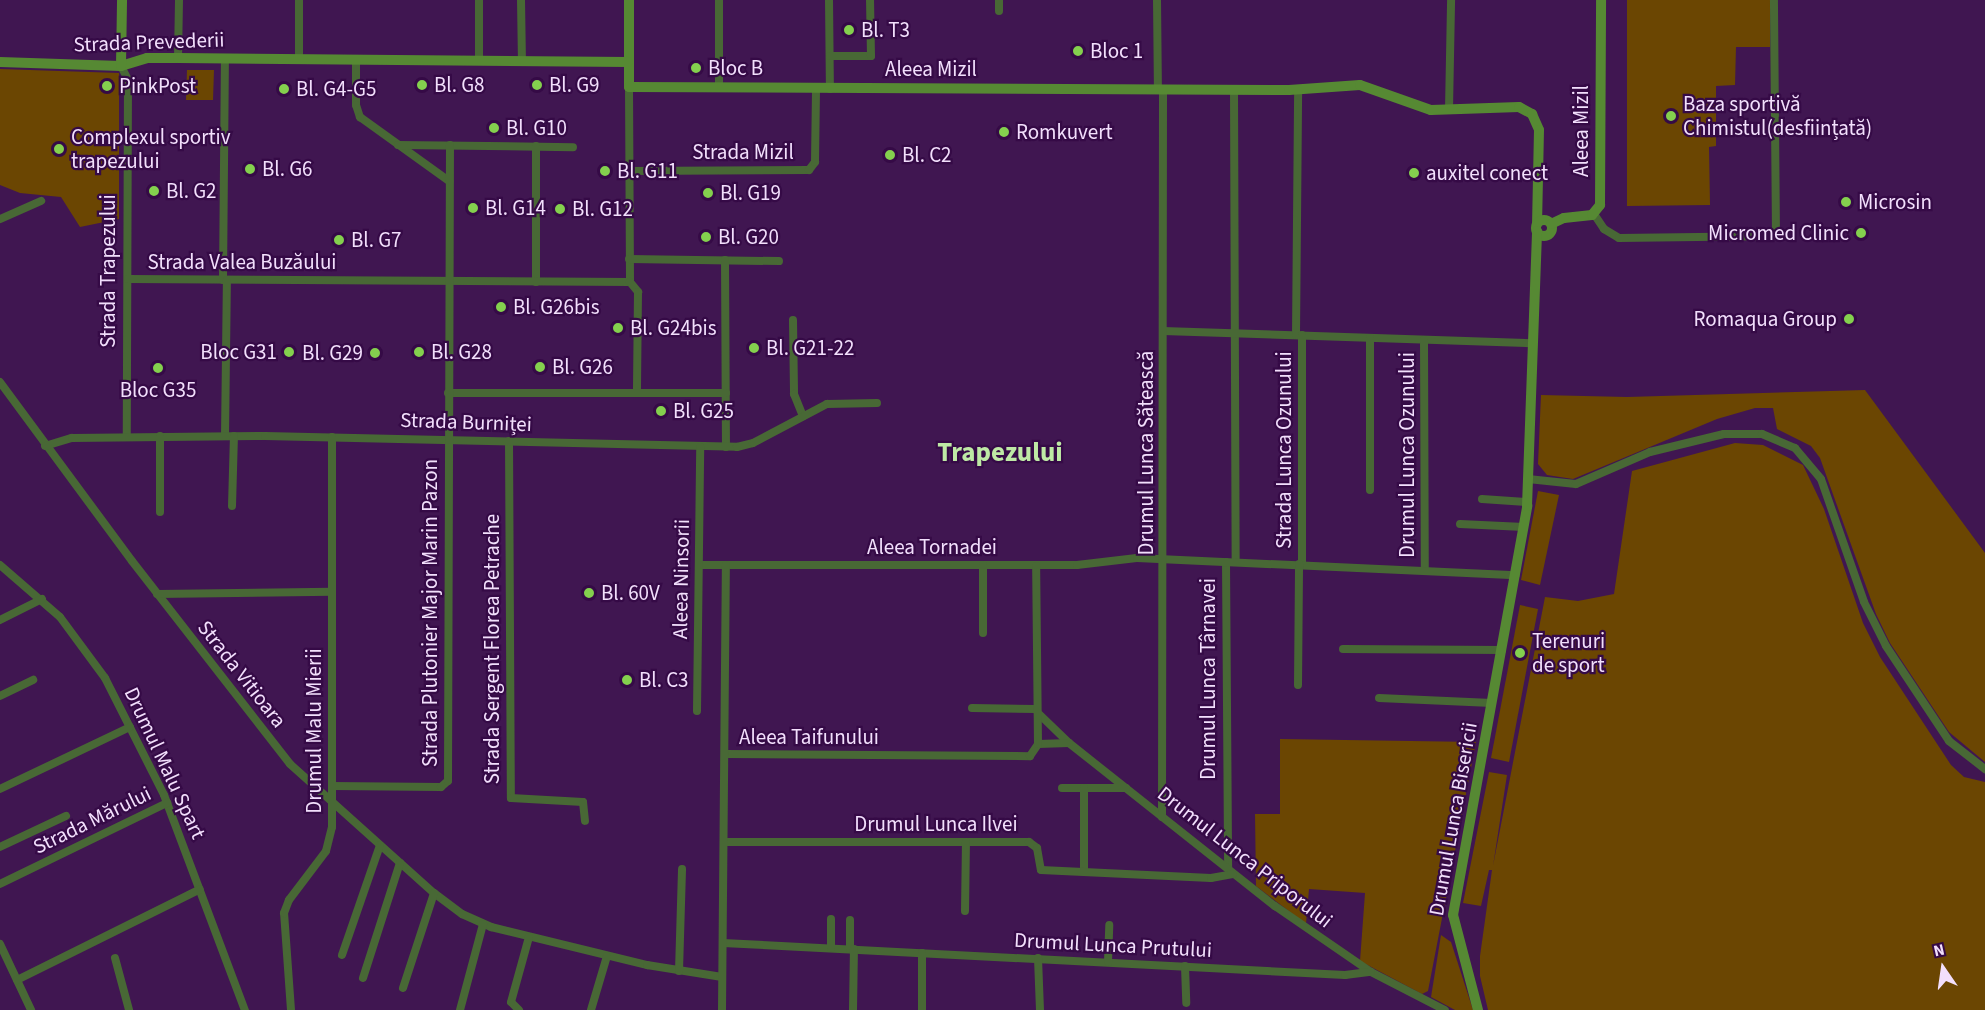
<!DOCTYPE html>
<meta charset="utf-8">
<style>
body{margin:0}
#map{position:relative;width:1985px;height:1010px;overflow:hidden;background:#401651;font-family:"Source Sans 3",sans-serif}
div>[style]{position:absolute}
[style*='--x']{left:calc(var(--x)*1px);top:calc(var(--y)*1px);width:calc(var(--w)*1px);rotate:calc(var(--a)*1deg)}
.green>*{inset:0;background:#6b4602}
.street>*{height:8px;margin:-4px;padding:0 4px;transform-origin:4px;border-radius:4px;background:#486835}
.secondary>*{height:10px;margin:-5px;padding:0 5px;transform-origin:5px;border-radius:5px;background:#568933}
.secondary>.ring{margin:-5px;padding:0;box-sizing:content-box;background:none;border:10px solid #568933;border-radius:50%}
.dots>*{width:16px;height:16px;translate:-50% -50%;box-sizing:border-box;border:3px solid #350a46;border-radius:50%}
span{translate:-50% -50%;white-space:nowrap;text-align:center;line-height:1.15;-webkit-text-stroke:4.5px #350a46;paint-order:stroke}
.poi-label{font-size:21px;color:#f2dffc}
.left{translate:0 -50%;text-align:left}
.right{translate:-100% -50%;text-align:right}
.street-label{font-size:21px;color:#f2dffc}
.district-label{font-size:27px;color:#bee9a5;font-weight:700}
.north{position:absolute;left:1913px;top:938px;width:60px;height:60px;-webkit-text-stroke:4px #350a46;paint-order:stroke;rotate:347deg;font-size:16px;font-weight:700;line-height:24px;text-align:center;color:#f2dffc}
.north::after{content:'';display:block;margin:auto;width:21px;height:27px;background:#f2dffc;clip-path:polygon(50% 0,100% 100%,50% 72%,0 100%)}
</style>
<div id="map">
<div class="green">
<i style="clip-path:polygon(1627px 0,1770px 0,1770px 47px,1736px 47px,1735px 85px,1716px 86px,1716px 146px,1709px 147px,1710px 205px,1627px 206px)"></i>
<i style="clip-path:polygon(0 69px,119px 73px,119px 219px,80px 227px,61px 197px,20px 193px,0 185px)"></i>
<i style="clip-path:polygon(187px 70px,214px 70px,213px 100px,186px 100px)"></i>
<i style="clip-path:polygon(1865px 390px,1985px 553px,1985px 762px,1949px 732px,1890px 643px,1876px 614px,1820px 458px,1811px 446px,1777px 429px,1773px 408px,1755px 408px,1717px 419px,1573px 479px,1547px 475px,1538px 464px,1541px 395px,1627px 397px)"></i>
<i style="clip-path:polygon(1735px 443px,1763px 445px,1803px 465px,1824px 509px,1863px 623px,1880px 657px,1951px 765px,1964px 777px,1985px 782px,1985px 1010px,1488px 1010px,1480px 976px,1480px 956px,1492px 870px,1489px 870px,1481px 906px,1463px 903px,1489px 772px,1507px 775px,1493px 866px,1545px 597px,1578px 601px,1614px 594px,1632px 471px)"></i>
<i style="clip-path:polygon(1538px 491px,1559px 495px,1540px 585px,1521px 580px)"></i>
<i style="clip-path:polygon(1520px 605px,1538px 609px,1509px 762px,1491px 758px)"></i>
<i style="clip-path:polygon(1280px 739px,1476px 742px,1428px 991px,1422px 994px,1360px 961px,1365px 893px,1309px 889px,1306px 924px,1256px 886px,1255px 814px,1280px 814px)"></i>
<i style="clip-path:polygon(1441px 935px,1451px 942px,1473px 1010px,1455px 1010px,1431px 997px)"></i>
</div>
<div class="street">
<i style="--x:521;--y:0;--w:61;--a:89.1"></i>
<i style="--x:829;--y:0;--w:89;--a:89.4"></i>
<i style="--x:999;--y:0;--w:11;--a:90"></i>
<i style="--x:1157;--y:0;--w:89;--a:89.4"></i>
<i style="--x:830;--y:56;--w:41;--a:0"></i>
<i style="--x:871;--y:56;--w:56;--a:-91"></i>
<i style="--x:178;--y:58;--w:58;--a:-89"></i>
<i style="--x:299;--y:59;--w:59;--a:-90"></i>
<i style="--x:356;--y:59;--w:46;--a:90"></i>
<i style="--x:356;--y:105;--w:13;--a:72"></i>
<i style="--x:360;--y:117;--w:110;--a:35.7"></i>
<i style="--x:479;--y:61;--w:61;--a:-90"></i>
<i style="--x:121;--y:66;--w:16;--a:63"></i>
<i style="--x:128;--y:80;--w:356;--a:90.2"></i>
<i style="--x:629;--y:87;--w:195;--a:89.7"></i>
<i style="--x:719;--y:88;--w:88;--a:-90"></i>
<i style="--x:1234;--y:90;--w:472;--a:89.8"></i>
<i style="--x:1449;--y:109;--w:109;--a:-88.9"></i>
<i style="--x:398;--y:145;--w:175;--a:0.7"></i>
<i style="--x:536;--y:146;--w:136;--a:90"></i>
<i style="--x:629;--y:171;--w:180;--a:-0.3"></i>
<i style="--x:809;--y:170;--w:10;--a:-53"></i>
<i style="--x:815;--y:162;--w:73;--a:-89.2"></i>
<i style="--x:1594;--y:214;--w:18;--a:56"></i>
<i style="--x:1604;--y:229;--w:17;--a:31"></i>
<i style="--x:1619;--y:238;--w:157;--a:-0.7"></i>
<i style="--x:1776;--y:236;--w:236;--a:-90.5"></i>
<i style="--x:0;--y:219;--w:45;--a:-23.7"></i>
<i style="--x:629;--y:259;--w:150;--a:0.8"></i>
<i style="--x:725;--y:260;--w:187;--a:89.7"></i>
<i style="--x:128;--y:279;--w:502;--a:0.34"></i>
<i style="--x:223;--y:280;--w:222;--a:-89.5"></i>
<i style="--x:630;--y:282;--w:13;--a:51"></i>
<i style="--x:638;--y:292;--w:101;--a:90.6"></i>
<i style="--x:793;--y:320;--w:74;--a:89.2"></i>
<i style="--x:794;--y:394;--w:24;--a:68"></i>
<i style="--x:1163;--y:331;--w:369;--a:1.9"></i>
<i style="--x:1296;--y:335;--w:245;--a:-89.5"></i>
<i style="--x:1302;--y:335;--w:229;--a:90"></i>
<i style="--x:1424;--y:340;--w:230;--a:89.8"></i>
<i style="--x:0;--y:382;--w:222;--a:53.6"></i>
<i style="--x:132;--y:561;--w:257;--a:52.1"></i>
<i style="--x:290;--y:764;--w:193;--a:41.9"></i>
<i style="--x:434;--y:893;--w:35;--a:37"></i>
<i style="--x:462;--y:914;--w:32;--a:24"></i>
<i style="--x:491;--y:927;--w:161;--a:13.7"></i>
<i style="--x:647;--y:965;--w:76;--a:9.1"></i>
<i style="--x:448;--y:393;--w:278;--a:0"></i>
<i style="--x:225;--y:436;--w:156;--a:-89.3"></i>
<i style="--x:509;--y:441;--w:357;--a:89.7"></i>
<i style="--x:511;--y:798;--w:72;--a:3.2"></i>
<i style="--x:583;--y:802;--w:19;--a:84"></i>
<i style="--x:45;--y:446;--w:28;--a:-17"></i>
<i style="--x:72;--y:438;--w:193;--a:-0.6"></i>
<i style="--x:265;--y:436;--w:472;--a:1.3"></i>
<i style="--x:737;--y:447;--w:16;--a:-14"></i>
<i style="--x:753;--y:443;--w:84;--a:-27.8"></i>
<i style="--x:827;--y:404;--w:50;--a:-1.1"></i>
<i style="--x:1528;--y:479;--w:48;--a:5.9"></i>
<i style="--x:1576;--y:484;--w:81;--a:-23.4"></i>
<i style="--x:1650;--y:452;--w:76;--a:-13.7"></i>
<i style="--x:1724;--y:434;--w:38;--a:0"></i>
<i style="--x:1762;--y:434;--w:36;--a:23"></i>
<i style="--x:1795;--y:448;--w:40;--a:50"></i>
<i style="--x:1821;--y:479;--w:130;--a:70.7"></i>
<i style="--x:1864;--y:602;--w:49;--a:63.4"></i>
<i style="--x:1886;--y:646;--w:114;--a:56.4"></i>
<i style="--x:1949;--y:741;--w:46;--a:37.9"></i>
<i style="--x:1370;--y:490;--w:152;--a:-90"></i>
<i style="--x:1482;--y:499;--w:45;--a:3.8"></i>
<i style="--x:232;--y:506;--w:70;--a:-88.4"></i>
<i style="--x:160;--y:512;--w:76;--a:-90"></i>
<i style="--x:1460;--y:524;--w:64;--a:2.7"></i>
<i style="--x:1226;--y:562;--w:307;--a:89.6"></i>
<i style="--x:0;--y:565;--w:79;--a:40.9"></i>
<i style="--x:60;--y:617;--w:76;--a:53.6"></i>
<i style="--x:105;--y:678;--w:131;--a:63.2"></i>
<i style="--x:164;--y:795;--w:230;--a:69.4"></i>
<i style="--x:699;--y:565;--w:378;--a:0"></i>
<i style="--x:1077;--y:565;--w:60;--a:-6.7"></i>
<i style="--x:1137;--y:558;--w:379;--a:2.6"></i>
<i style="--x:157;--y:594;--w:175;--a:-0.7"></i>
<i style="--x:0;--y:620;--w:47;--a:-26.6"></i>
<i style="--x:983;--y:633;--w:68;--a:-90"></i>
<i style="--x:1343;--y:649;--w:159;--a:0.4"></i>
<i style="--x:1298;--y:685;--w:121;--a:-89.5"></i>
<i style="--x:0;--y:696;--w:37;--a:-26"></i>
<i style="--x:1379;--y:698;--w:113;--a:2.5"></i>
<i style="--x:972;--y:708;--w:64;--a:0.9"></i>
<i style="--x:697;--y:711;--w:264;--a:-89.3"></i>
<i style="--x:1038;--y:713;--w:43;--a:44.1"></i>
<i style="--x:1069;--y:743;--w:263;--a:38.4"></i>
<i style="--x:1275;--y:906;--w:116;--a:34.5"></i>
<i style="--x:1371;--y:972;--w:83;--a:27.2"></i>
<i style="--x:1038;--y:744;--w:31;--a:-2"></i>
<i style="--x:725;--y:754;--w:305;--a:0.4"></i>
<i style="--x:1030;--y:756;--w:14;--a:-56"></i>
<i style="--x:1038;--y:744;--w:178;--a:-90.6"></i>
<i style="--x:332;--y:786;--w:109;--a:0.5"></i>
<i style="--x:441;--y:787;--w:9;--a:-41"></i>
<i style="--x:448;--y:781;--w:636;--a:-89.82"></i>
<i style="--x:1062;--y:788;--w:64;--a:0"></i>
<i style="--x:1084;--y:788;--w:84;--a:90"></i>
<i style="--x:0;--y:789;--w:144;--a:-25.5"></i>
<i style="--x:1162;--y:817;--w:727;--a:-89.92"></i>
<i style="--x:724;--y:842;--w:305;--a:0"></i>
<i style="--x:1029;--y:842;--w:10;--a:37"></i>
<i style="--x:1037;--y:848;--w:22;--a:80"></i>
<i style="--x:1041;--y:870;--w:170;--a:2.7"></i>
<i style="--x:1211;--y:878;--w:22;--a:-10"></i>
<i style="--x:0;--y:847;--w:73;--a:-25.2"></i>
<i style="--x:0;--y:884;--w:186;--a:-25.9"></i>
<i style="--x:965;--y:911;--w:69;--a:-89.2"></i>
<i style="--x:723;--y:943;--w:623;--a:2.95"></i>
<i style="--x:1345;--y:975;--w:26;--a:-7"></i>
<i style="--x:0;--y:944;--w:73;--a:64.8"></i>
<i style="--x:831;--y:948;--w:29;--a:-90"></i>
<i style="--x:850;--y:949;--w:29;--a:-90"></i>
<i style="--x:922;--y:953;--w:57;--a:90"></i>
<i style="--x:342;--y:955;--w:116;--a:-70.9"></i>
<i style="--x:115;--y:958;--w:54;--a:74.9"></i>
<i style="--x:1038;--y:958;--w:52;--a:87.8"></i>
<i style="--x:1108;--y:962;--w:37;--a:-88"></i>
<i style="--x:1185;--y:966;--w:37;--a:88"></i>
<i style="--x:679;--y:971;--w:102;--a:-88.3"></i>
<i style="--x:363;--y:978;--w:121;--a:-72.2"></i>
<i style="--x:17;--y:980;--w:204;--a:-26.4"></i>
<i style="--x:403;--y:988;--w:100;--a:-71.9"></i>
<i style="--x:291;--y:1010;--w:97;--a:-94.1"></i>
<i style="--x:284;--y:913;--w:14;--a:-69"></i>
<i style="--x:289;--y:900;--w:61;--a:-52.9"></i>
<i style="--x:326;--y:851;--w:25;--a:-76"></i>
<i style="--x:332;--y:827;--w:390;--a:-90"></i>
<i style="--x:460;--y:1010;--w:89;--a:-75"></i>
<i style="--x:519;--y:1010;--w:11;--a:-135"></i>
<i style="--x:511;--y:1002;--w:67;--a:-74.5"></i>
<i style="--x:591;--y:1010;--w:56;--a:-73.5"></i>
<i style="--x:722;--y:1010;--w:445;--a:-89.5"></i>
<i style="--x:853;--y:1010;--w:61;--a:-89.1"></i>
</div>
<div class="secondary">
<i style="--x:629;--y:0;--w:87;--a:90"></i>
<i style="--x:629;--y:87;--w:660;--a:0.26"></i>
<i style="--x:1289;--y:90;--w:71;--a:-4"></i>
<i style="--x:1360;--y:85;--w:75;--a:19.4"></i>
<i style="--x:1431;--y:110;--w:88;--a:-2"></i>
<i style="--x:1519;--y:107;--w:15;--a:28"></i>
<i style="--x:1532;--y:114;--w:17;--a:66"></i>
<i style="--x:1539;--y:130;--w:94;--a:91.2"></i>
<i style="--x:0;--y:62;--w:121;--a:1.9"></i>
<i style="--x:121;--y:66;--w:27;--a:-17"></i>
<i style="--x:147;--y:58;--w:31;--a:0"></i>
<i style="--x:178;--y:58;--w:450;--a:0.5"></i>
<i style="--x:121;--y:66;--w:66;--a:-89.1"></i>
<i class="ring" style="left:1536px;top:220px;width:6px;height:6px"></i>
<i style="--x:1551;--y:224;--w:14;--a:-25"></i>
<i style="--x:1564;--y:218;--w:28;--a:-6"></i>
<i style="--x:1592;--y:215;--w:13;--a:-51"></i>
<i style="--x:1600;--y:205;--w:205;--a:-89.7"></i>
<i style="--x:1478;--y:1010;--w:98;--a:-104.7"></i>
<i style="--x:1453;--y:915;--w:416;--a:-79.7"></i>
<i style="--x:1527;--y:506;--w:275;--a:-87.9"></i>
</div>
<div class="dots">
<i style="left:849px;top:30px;background:#84d04e"></i>
<i style="left:1078px;top:51px;background:#84d04e"></i>
<i style="left:696px;top:68px;background:#84d04e"></i>
<i style="left:422px;top:85px;background:#84d04e"></i>
<i style="left:537px;top:85px;background:#84d04e"></i>
<i style="left:107px;top:86px;background:#84d04e"></i>
<i style="left:284px;top:89px;background:#84d04e"></i>
<i style="left:1671px;top:116px;background:#84d04e"></i>
<i style="left:494px;top:128px;background:#84d04e"></i>
<i style="left:1004px;top:132px;background:#84d04e"></i>
<i style="left:59px;top:149px;background:#84d04e"></i>
<i style="left:890px;top:155px;background:#84d04e"></i>
<i style="left:250px;top:169px;background:#84d04e"></i>
<i style="left:605px;top:171px;background:#84d04e"></i>
<i style="left:1414px;top:173px;background:#84d04e"></i>
<i style="left:154px;top:191px;background:#84d04e"></i>
<i style="left:708px;top:193px;background:#84d04e"></i>
<i style="left:1846px;top:202px;background:#84d04e"></i>
<i style="left:473px;top:208px;background:#84d04e"></i>
<i style="left:560px;top:209px;background:#84d04e"></i>
<i style="left:1861px;top:233px;background:#84d04e"></i>
<i style="left:706px;top:237px;background:#84d04e"></i>
<i style="left:339px;top:240px;background:#84d04e"></i>
<i style="left:501px;top:307px;background:#84d04e"></i>
<i style="left:1849px;top:319px;background:#84d04e"></i>
<i style="left:618px;top:328px;background:#84d04e"></i>
<i style="left:754px;top:348px;background:#84d04e"></i>
<i style="left:289px;top:352px;background:#84d04e"></i>
<i style="left:419px;top:352px;background:#84d04e"></i>
<i style="left:375px;top:353px;background:#84d04e"></i>
<i style="left:540px;top:367px;background:#84d04e"></i>
<i style="left:158px;top:368px;background:#84d04e"></i>
<i style="left:661px;top:411px;background:#84d04e"></i>
<i style="left:589px;top:593px;background:#84d04e"></i>
<i style="left:1520px;top:653px;background:#84d04e"></i>
<i style="left:627px;top:680px;background:#84d04e"></i>
</div>
<div class="poi-label">
<span class="left" style="left:861px;top:30px">Bl. T3</span>
<span class="left" style="left:1090px;top:51px">Bloc 1</span>
<span class="left" style="left:708px;top:68px">Bloc B</span>
<span class="left" style="left:434px;top:85px">Bl. G8</span>
<span class="left" style="left:549px;top:85px">Bl. G9</span>
<span class="left" style="left:119px;top:86px">PinkPost</span>
<span class="left" style="left:296px;top:89px">Bl. G4-G5</span>
<span class="left" style="left:1683px;top:116px">Baza sportivă<br>Chimistul(desființată)</span>
<span class="left" style="left:506px;top:128px">Bl. G10</span>
<span class="left" style="left:1016px;top:132px">Romkuvert</span>
<span class="left" style="left:71px;top:149px">Complexul sportiv<br>trapezului</span>
<span class="left" style="left:902px;top:155px">Bl. C2</span>
<span class="left" style="left:262px;top:169px">Bl. G6</span>
<span class="left" style="left:617px;top:171px">Bl. G11</span>
<span class="left" style="left:1426px;top:173px">auxitel conect</span>
<span class="left" style="left:166px;top:191px">Bl. G2</span>
<span class="left" style="left:720px;top:193px">Bl. G19</span>
<span class="left" style="left:1858px;top:202px">Microsin</span>
<span class="left" style="left:485px;top:208px">Bl. G14</span>
<span class="left" style="left:572px;top:209px">Bl. G12</span>
<span class="right" style="left:1849px;top:233px">Micromed Clinic</span>
<span class="left" style="left:718px;top:237px">Bl. G20</span>
<span class="left" style="left:351px;top:240px">Bl. G7</span>
<span class="left" style="left:513px;top:307px">Bl. G26bis</span>
<span class="right" style="left:1837px;top:319px">Romaqua Group</span>
<span class="left" style="left:630px;top:328px">Bl. G24bis</span>
<span class="left" style="left:766px;top:348px">Bl. G21-22</span>
<span class="right" style="left:277px;top:352px">Bloc G31</span>
<span class="left" style="left:431px;top:352px">Bl. G28</span>
<span class="right" style="left:363px;top:353px">Bl. G29</span>
<span class="left" style="left:552px;top:367px">Bl. G26</span>
<span style="left:158px;top:390px">Bloc G35</span>
<span class="left" style="left:673px;top:411px">Bl. G25</span>
<span class="left" style="left:601px;top:593px">Bl. 60V</span>
<span class="left" style="left:1532px;top:653px">Terenuri<br>de sport</span>
<span class="left" style="left:639px;top:680px">Bl. C3</span>
</div>
<div class="street-label">
<span style="left:149px;top:42px;rotate:-2deg">Strada Prevederii</span>
<span style="left:931px;top:69px">Aleea Mizil</span>
<span style="left:1581px;top:131px;rotate:-90deg">Aleea Mizil</span>
<span style="left:743px;top:152px">Strada Mizil</span>
<span style="left:242px;top:262px">Strada Valea Buzăului</span>
<span style="left:108px;top:271px;rotate:-90deg">Strada Trapezului</span>
<span style="left:466px;top:422px;rotate:2deg">Strada Burniței</span>
<span style="left:1284px;top:450px;rotate:-90deg">Strada Lunca Ozunului</span>
<span style="left:1146px;top:453px;rotate:-90deg">Drumul Lunca Sătească</span>
<span style="left:1407px;top:455px;rotate:-90deg">Drumul Lunca Ozunului</span>
<span style="left:932px;top:547px">Aleea Tornadei</span>
<span style="left:681px;top:579px;rotate:-89deg">Aleea Ninsorii</span>
<span style="left:430px;top:613px;rotate:-90deg">Strada Plutonier Major Marin Pazon</span>
<span style="left:492px;top:649px;rotate:-90deg">Strada Sergent Florea Petrache</span>
<span style="left:242px;top:674px;rotate:52deg">Strada Vitioara</span>
<span style="left:1208px;top:679px;rotate:-90deg">Drumul Lunca Târnavei</span>
<span style="left:314px;top:731px;rotate:-90deg">Drumul Malu Mierii</span>
<span style="left:809px;top:737px">Aleea Taifunului</span>
<span style="left:165px;top:763px;rotate:65deg">Drumul Malu Spart</span>
<span style="left:1453px;top:819px;rotate:-80deg">Drumul Lunca Bisericii</span>
<span style="left:92px;top:820px;rotate:-26deg">Strada Mărului</span>
<span style="left:936px;top:824px">Drumul Lunca Ilvei</span>
<span style="left:1245px;top:857px;rotate:38deg">Drumul Lunca Priporului</span>
<span style="left:1113px;top:945px;rotate:3deg">Drumul Lunca Prutului</span>
</div>
<div class="district-label">
<span style="left:1000px;top:453px">Trapezului</span>
</div>
<div class="north">N</div>
</div>
